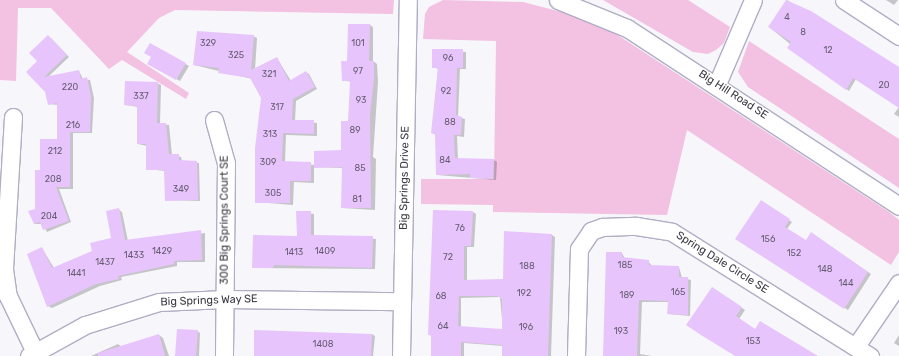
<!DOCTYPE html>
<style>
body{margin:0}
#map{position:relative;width:899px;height:356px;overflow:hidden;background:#f7f6fb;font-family:Rubik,sans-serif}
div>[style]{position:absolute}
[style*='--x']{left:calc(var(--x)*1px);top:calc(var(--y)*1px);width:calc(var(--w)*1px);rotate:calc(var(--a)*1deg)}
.green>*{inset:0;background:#f3c1e2}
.shadow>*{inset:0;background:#0003}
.building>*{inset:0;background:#e8c4fd}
.roads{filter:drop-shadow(1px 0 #afaec4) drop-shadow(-1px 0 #afaec4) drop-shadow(0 1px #afaec4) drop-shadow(0 -1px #afaec4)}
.minor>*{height:17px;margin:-8.5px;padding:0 8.5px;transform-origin:8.5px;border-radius:8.5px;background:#fff}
span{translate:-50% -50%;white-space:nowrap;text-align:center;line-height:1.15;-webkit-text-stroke:3px #fff;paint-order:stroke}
.number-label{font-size:9px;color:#665c72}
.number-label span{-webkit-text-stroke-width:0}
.street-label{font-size:11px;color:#3a3a43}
</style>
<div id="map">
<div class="green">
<i style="clip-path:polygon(0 0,394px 0,393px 14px,175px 10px,159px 18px,127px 52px,189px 93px,186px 99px,122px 60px,109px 69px,51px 8px,18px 8px,16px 81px,0 80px)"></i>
<i style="clip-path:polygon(443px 0,523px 2px,577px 16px,613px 32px,889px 212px,899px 220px,899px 252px,891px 265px,687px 130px,667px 215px,493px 212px,493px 205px,421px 204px,421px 179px,494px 179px,496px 41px,423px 39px,425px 14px,429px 7px)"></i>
<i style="clip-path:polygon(603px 0,688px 0,730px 27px,724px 43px,716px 50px,708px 54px,693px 52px)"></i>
<i style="clip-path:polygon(749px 41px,899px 139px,899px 188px,748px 87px,738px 72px)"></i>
</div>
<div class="shadow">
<i style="clip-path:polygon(787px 0,899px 68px,899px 117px,894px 114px,899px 107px,856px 79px,849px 91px,846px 89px,769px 27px)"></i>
<i style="clip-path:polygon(886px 0,898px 0,894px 5px)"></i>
<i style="clip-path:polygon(370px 25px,373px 27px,373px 61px,377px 64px,378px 82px,373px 157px,376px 159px,375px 210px,342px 208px,343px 168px,314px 167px,314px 183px,294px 182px,293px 205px,256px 202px,262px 98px,252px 79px,194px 65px,253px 36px,257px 38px,255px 70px,277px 58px,291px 81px,306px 72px,309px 74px,317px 89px,296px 101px,295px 121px,317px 123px,317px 136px,286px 135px,285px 162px,315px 165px,342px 151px,349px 122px,351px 82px,343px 80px,348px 62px)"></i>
<i style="clip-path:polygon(51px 38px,69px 57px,48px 77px,79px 71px,83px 79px,90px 80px,94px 98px,92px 133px,73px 133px,73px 189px,59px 189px,71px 222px,47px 232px,42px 224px,34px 224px,41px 171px,58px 140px,58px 105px,49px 104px,38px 61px)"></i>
<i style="clip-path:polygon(150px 44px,189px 66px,180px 81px,148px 64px,152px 57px)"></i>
<i style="clip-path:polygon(433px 50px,466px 52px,466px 69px,460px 69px,458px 117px,465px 119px,464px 137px,457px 136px,458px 159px,494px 160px,497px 162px,496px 180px,437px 175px,436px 135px,432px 133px,438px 69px,433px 67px)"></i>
<i style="clip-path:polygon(157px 83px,161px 85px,160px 124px,169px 125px,172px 155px,181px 157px,182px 161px,199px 163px,200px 201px,166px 200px,165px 171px,147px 169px,147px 146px,138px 144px,138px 107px,126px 105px)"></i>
<i style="clip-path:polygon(761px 202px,792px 222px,787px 229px,806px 241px,814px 235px,871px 274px,848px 310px,736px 239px)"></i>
<i style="clip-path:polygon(119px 210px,122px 212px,128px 241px,205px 233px,205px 262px,177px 262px,177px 266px,121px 277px,122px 280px,100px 286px,52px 308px,48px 306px,42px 248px,54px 268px,93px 252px,112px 239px)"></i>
<i style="clip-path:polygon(297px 212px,314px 214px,314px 236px,376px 239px,375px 269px,253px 268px,298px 237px)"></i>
<i style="clip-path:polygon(evenodd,473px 212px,476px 214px,474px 247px,467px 247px,467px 281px,504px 280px,552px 235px,555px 237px,551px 356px,503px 356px,503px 346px,464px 343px,464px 356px,432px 356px,432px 336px,429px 335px,473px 212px,500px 297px,503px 330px,461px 327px,461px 298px,500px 297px)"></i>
<i style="clip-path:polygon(607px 253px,622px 253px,625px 259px,648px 261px,652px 266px,679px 267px,682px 278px,691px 280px,690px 316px,668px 314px,669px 302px,642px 302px,640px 354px,652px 356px,604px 356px)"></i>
<i style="clip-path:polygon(716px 290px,745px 310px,739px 319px,756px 330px,817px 356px,737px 356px)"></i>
<i style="clip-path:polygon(197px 331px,200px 333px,199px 356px,176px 356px)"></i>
<i style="clip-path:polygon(372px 334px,375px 336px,373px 356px,255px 356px)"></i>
<i style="clip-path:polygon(159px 335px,163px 338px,169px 356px,91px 356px,118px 344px,122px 347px)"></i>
<i style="clip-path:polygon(899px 335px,899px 346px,894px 343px)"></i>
</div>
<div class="building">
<i style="clip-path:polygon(786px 0,811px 11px,899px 67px,899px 108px,853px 78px,846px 90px,787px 48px,791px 42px,768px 27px)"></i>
<i style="clip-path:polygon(348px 24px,370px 24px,369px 61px,374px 61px,374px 79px,370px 115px,371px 208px,341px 208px,342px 167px,314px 168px,314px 151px,341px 150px,341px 121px,348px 121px,350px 81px,342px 81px,341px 61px,347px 61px)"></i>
<i style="clip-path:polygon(197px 31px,254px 35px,251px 70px,277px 57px,289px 81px,306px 71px,315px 87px,293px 99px,292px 120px,314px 120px,314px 134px,283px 133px,282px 161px,311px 162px,311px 181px,290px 181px,290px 203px,255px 203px,255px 148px,261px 98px,250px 78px,218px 73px,219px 68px,193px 65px)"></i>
<i style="clip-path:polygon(48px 35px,67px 55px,44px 77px,79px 70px,81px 79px,87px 77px,91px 96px,90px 132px,70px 132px,70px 187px,56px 187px,69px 221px,43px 230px,40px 222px,34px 224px,28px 211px,35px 209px,35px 170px,40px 170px,40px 139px,57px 139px,57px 103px,48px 105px,45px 92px,26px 72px,37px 61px,29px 53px)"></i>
<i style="clip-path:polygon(150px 43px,186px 63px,176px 80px,147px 64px,151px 57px,144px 53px)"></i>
<i style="clip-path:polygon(432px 49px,463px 49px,463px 68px,457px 68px,456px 115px,462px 117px,461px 135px,454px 135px,455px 158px,494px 159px,493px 179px,470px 178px,470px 174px,436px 175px,435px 134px,431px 133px,438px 68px,432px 68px)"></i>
<i style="clip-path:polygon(125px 81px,158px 82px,157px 123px,166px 123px,169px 154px,179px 154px,179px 160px,197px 161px,198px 200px,165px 201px,164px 170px,146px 170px,146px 144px,137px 144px,137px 106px,124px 105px)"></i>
<i style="clip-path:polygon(761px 200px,790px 219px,785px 227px,806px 240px,811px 232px,868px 272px,844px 309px,735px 239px)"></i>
<i style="clip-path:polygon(119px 208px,125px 240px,201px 230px,202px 260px,174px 261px,174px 264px,118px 276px,119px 279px,96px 284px,47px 307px,27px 254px,42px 247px,52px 268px,92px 251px,90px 243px,111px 238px,106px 211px)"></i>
<i style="clip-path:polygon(evenodd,433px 210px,473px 211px,471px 246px,464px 246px,464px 280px,503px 279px,504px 231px,552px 234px,548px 356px,502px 356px,502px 345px,461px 342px,461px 356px,431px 356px,431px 335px,428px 335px,433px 210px,459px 296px,497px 296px,502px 299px,502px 329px,458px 326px,459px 296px)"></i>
<i style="clip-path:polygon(296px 211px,311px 211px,311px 235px,373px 236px,372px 268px,274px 265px,273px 268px,252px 268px,253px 235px,297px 236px)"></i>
<i style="clip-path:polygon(606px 252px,622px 252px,622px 257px,649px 260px,649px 265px,679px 266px,679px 277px,688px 277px,688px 315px,667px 314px,668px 301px,639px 300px,637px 356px,603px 356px)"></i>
<i style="clip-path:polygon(712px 287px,742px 307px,736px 316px,755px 329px,760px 321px,818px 356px,735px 356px,701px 335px,686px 325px)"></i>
<i style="clip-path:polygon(177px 329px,198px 330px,196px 356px,175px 356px)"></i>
<i style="clip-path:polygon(254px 330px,372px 334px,371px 356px,254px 356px)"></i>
<i style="clip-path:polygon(159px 334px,165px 356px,98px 356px,98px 353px)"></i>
</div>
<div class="roads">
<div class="minor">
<i style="--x:558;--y:0;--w:74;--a:22.1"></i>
<i style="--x:627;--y:28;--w:325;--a:33.2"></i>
<i style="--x:844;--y:0;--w:66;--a:33.2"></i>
<i style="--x:717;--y:84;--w:91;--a:-66.8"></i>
<i style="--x:13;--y:117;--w:152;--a:93.4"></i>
<i style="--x:4;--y:269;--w:27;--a:82"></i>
<i style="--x:8;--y:296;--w:62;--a:64.3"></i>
<i style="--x:214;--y:120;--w:45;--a:74.4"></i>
<i style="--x:226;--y:163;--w:193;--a:90.6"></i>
<i style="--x:856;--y:346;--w:76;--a:-55.7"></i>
<i style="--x:29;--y:356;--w:64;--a:-29"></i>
<i style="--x:85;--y:325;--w:77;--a:-17.3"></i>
<i style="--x:159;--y:302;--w:66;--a:-2.6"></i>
<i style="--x:225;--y:299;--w:176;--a:0.7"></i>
<i style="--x:401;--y:356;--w:356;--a:-88.9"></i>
<i style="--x:576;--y:356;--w:107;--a:-88.4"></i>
<i style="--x:579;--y:249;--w:22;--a:-56"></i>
<i style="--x:591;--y:231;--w:12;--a:-20"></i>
<i style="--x:602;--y:227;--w:34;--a:-2"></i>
<i style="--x:636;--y:226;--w:36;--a:9"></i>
<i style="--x:672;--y:232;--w:234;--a:32.1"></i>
</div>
</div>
<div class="number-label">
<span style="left:787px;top:17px">4</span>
<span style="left:803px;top:32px">8</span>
<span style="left:208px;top:43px">329</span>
<span style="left:358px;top:43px">101</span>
<span style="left:828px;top:50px">12</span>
<span style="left:236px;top:55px">325</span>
<span style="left:448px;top:58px">96</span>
<span style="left:358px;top:71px">97</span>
<span style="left:269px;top:74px">321</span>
<span style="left:884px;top:85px">20</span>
<span style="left:70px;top:87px">220</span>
<span style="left:446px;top:91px">92</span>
<span style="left:141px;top:96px">337</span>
<span style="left:361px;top:100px">93</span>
<span style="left:277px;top:107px">317</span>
<span style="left:450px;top:122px">88</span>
<span style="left:73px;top:125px">216</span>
<span style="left:355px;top:130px">89</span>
<span style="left:270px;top:134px">313</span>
<span style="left:55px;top:151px">212</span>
<span style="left:445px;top:160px">84</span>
<span style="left:268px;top:162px">309</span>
<span style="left:360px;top:168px">85</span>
<span style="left:53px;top:179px">208</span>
<span style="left:181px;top:189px">349</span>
<span style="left:273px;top:193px">305</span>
<span style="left:357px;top:199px">81</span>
<span style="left:49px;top:216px">204</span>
<span style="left:460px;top:228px">76</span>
<span style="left:768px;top:239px">156</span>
<span style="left:162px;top:251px">1429</span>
<span style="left:325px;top:251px">1409</span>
<span style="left:294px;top:252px">1413</span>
<span style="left:794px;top:253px">152</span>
<span style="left:134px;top:255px">1433</span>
<span style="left:448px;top:257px">72</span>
<span style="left:105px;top:262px">1437</span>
<span style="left:625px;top:265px">185</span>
<span style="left:527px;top:266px">188</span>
<span style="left:825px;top:269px">148</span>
<span style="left:76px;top:273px">1441</span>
<span style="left:846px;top:283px">144</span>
<span style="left:678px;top:292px">165</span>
<span style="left:524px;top:293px">192</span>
<span style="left:627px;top:295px">189</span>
<span style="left:441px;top:296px">68</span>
<span style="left:443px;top:326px">64</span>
<span style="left:526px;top:327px">196</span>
<span style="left:621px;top:331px">193</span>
<span style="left:753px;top:341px">153</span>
<span style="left:323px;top:344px">1408</span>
</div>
<div class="street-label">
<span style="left:733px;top:95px;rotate:33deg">Big Hill Road SE</span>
<span style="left:405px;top:178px;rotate:-89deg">Big Springs Drive SE</span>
<span style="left:225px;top:220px;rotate:-90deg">300 Big Springs Court SE</span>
<span style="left:722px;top:263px;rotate:32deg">Spring Dale Circle SE</span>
<span style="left:209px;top:301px;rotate:-2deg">Big Springs Way SE</span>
</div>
</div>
